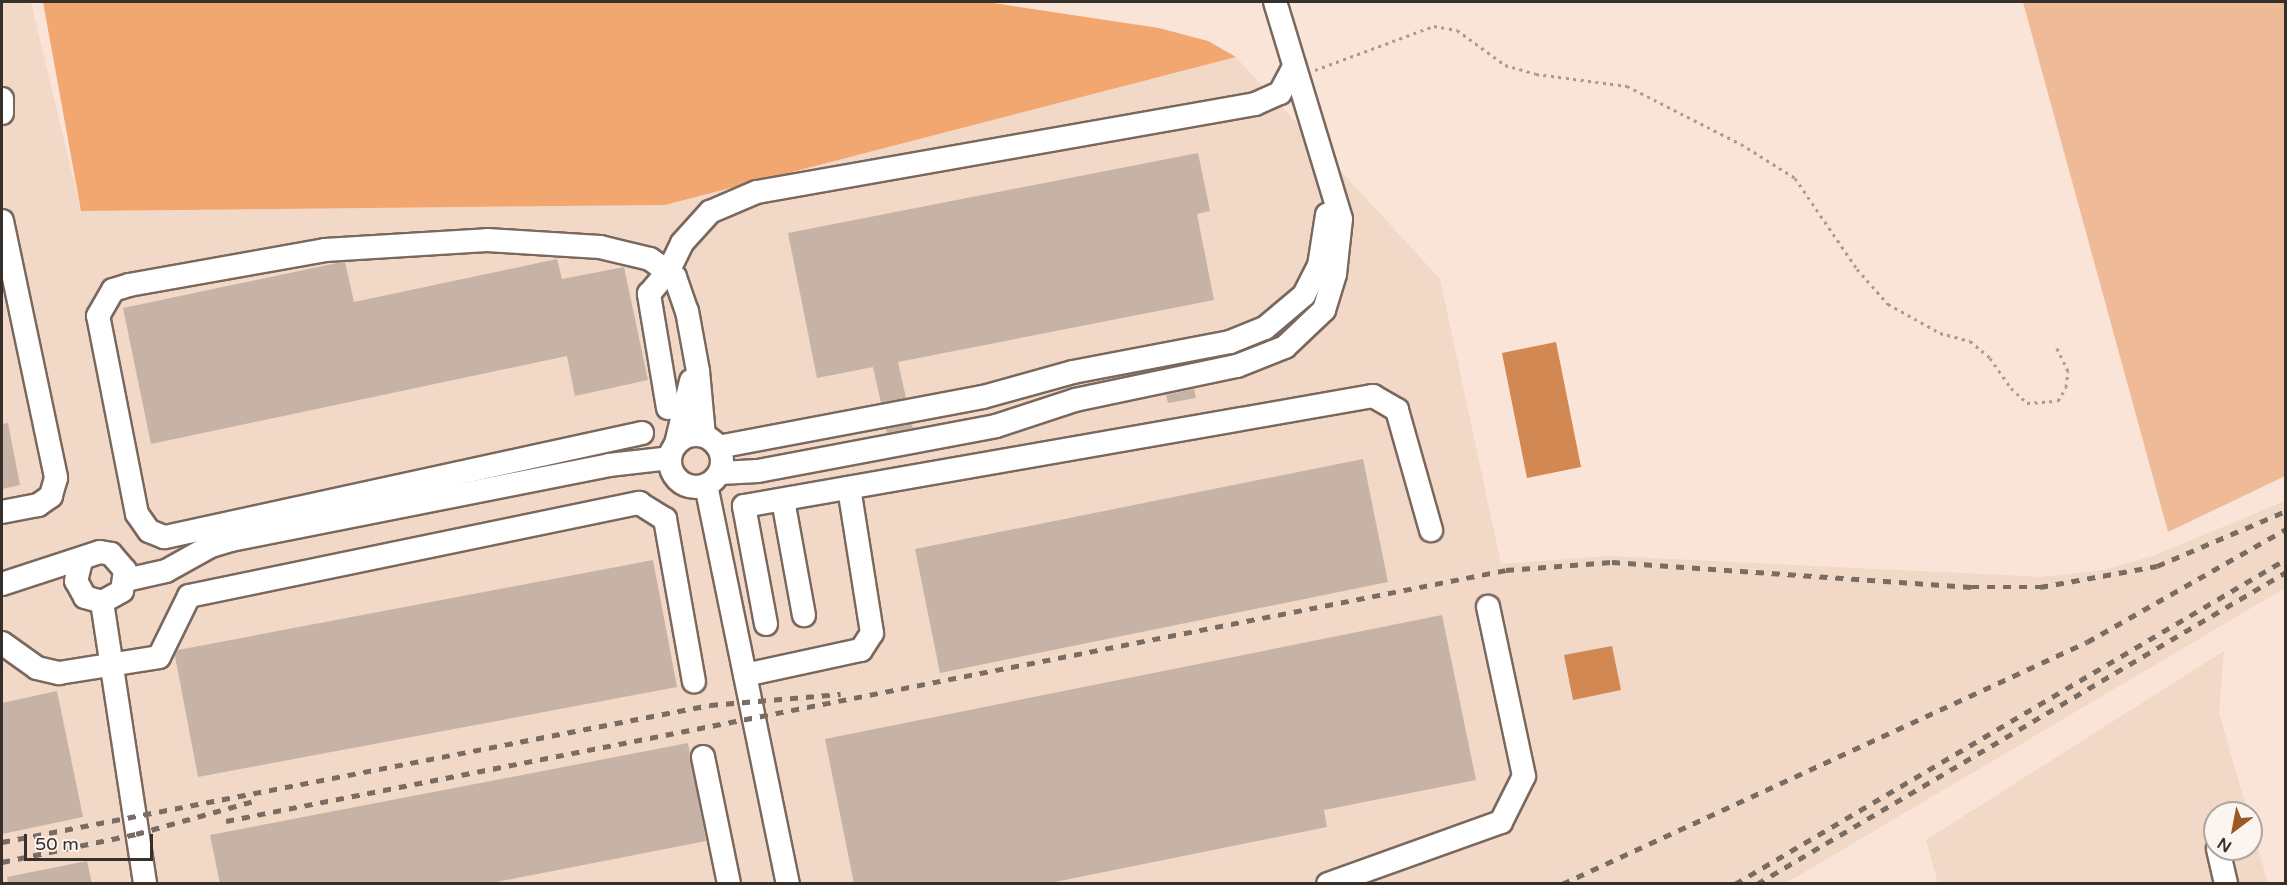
<!DOCTYPE html>
<style>
body{margin:0}
#map{position:relative;width:2287px;height:885px;overflow:hidden;background:#f9e4d7;font-family:"Varela Round",sans-serif}
div>[style]{position:absolute}
[style*='--x']{left:calc(var(--x)*1px);top:calc(var(--y)*1px);width:calc(var(--w)*1px);rotate:calc(var(--a)*1deg)}
.built>*{inset:0;background:#f2d8c6}
.green>*{inset:0;background:#eeba97}
.forest>*{inset:0;background:#f2a771}
.water>*{inset:0;background:#d18853}
.building>*{inset:0;background:#c6b3a6}
.path>*{height:3px;margin-top:-1.5px;transform-origin:0;background:repeating-linear-gradient(90deg,#aa9a91 0 3px,transparent 0 7.5px)}
.roads{filter:drop-shadow(2px 0 #7a685d) drop-shadow(-2px 0 #7a685d) drop-shadow(0 2px #7a685d) drop-shadow(0 -2px #7a685d)}
.minor>*{height:22px;margin:-11px;padding:0 11px;transform-origin:11px;border-radius:11px;background:#fff}
.minor>.ring{margin:-11px;padding:0;box-sizing:content-box;background:none;border:22px solid #fff;border-radius:50%}
.rail>*{height:4.5px;margin-top:-2.25px;transform-origin:0;background:repeating-linear-gradient(90deg,#786c64 0 8px,transparent 0 16px)}
span{translate:-50% -50%;white-space:nowrap;text-align:center;line-height:1.15;-webkit-text-stroke:4.5px #fcf4ef;paint-order:stroke}
.frame{position:absolute;inset:0;border:3px solid #372f2a;pointer-events:none}
.north{position:absolute;left:2203px;top:801px;width:60px;height:60px;box-sizing:border-box;background:#fcf4ef;border:2px solid #ada5a0;border-radius:50%;rotate:212deg;font-size:16px;font-weight:700;line-height:24px;text-align:center;color:#372f2a}
.north::after{content:'';display:block;margin:auto;width:21px;height:27px;background:#9a5925;clip-path:polygon(50% 0,100% 100%,50% 72%,0 100%)}
.scale{position:absolute;left:24px;top:834px;width:129px;height:27px;box-sizing:border-box;border:3px solid #372f2a;border-top:0;padding-left:8px;font-size:18px;line-height:21px;white-space:nowrap;color:#372f2a;-webkit-text-stroke:4px #fcf4ef;paint-order:stroke}
</style>
<div id="map">
<div class="built">
<i style="clip-path:polygon(2px 2px,31px 2px,81px 211px,665px 205px,1236px 57px,1440px 279px,1501px 564px,1609px 556px,2042px 577px,2104px 570px,2153px 556px,2285px 501px,2285px 588px,1786px 883px,2px 884px)"></i>
<i style="clip-path:polygon(2224px 651px,2219px 713px,2248px 813px,2215px 813px,2215px 849px,2251px 849px,2251px 825px,2268px 883px,1938px 883px,1926px 840px)"></i>
</div>
<div class="green">
<i style="clip-path:polygon(2023px 2px,2285px 2px,2285px 476px,2168px 532px)"></i>
</div>
<div class="forest">
<i style="clip-path:polygon(43px 2px,987px 2px,1159px 28px,1208px 41px,1236px 57px,665px 205px,81px 211px)"></i>
</div>
<div class="water">
<i style="clip-path:polygon(1556px 342px,1581px 467px,1527px 478px,1502px 353px)"></i>
<i style="clip-path:polygon(1612px 646px,1621px 690px,1573px 700px,1564px 655px)"></i>
</div>
<div class="building">
<i style="clip-path:polygon(1198px 153px,1210px 211px,1197px 214px,1214px 300px,898px 362px,906px 398px,881px 403px,873px 367px,817px 378px,788px 233px)"></i>
<i style="clip-path:polygon(557px 259px,562px 279px,624px 267px,648px 380px,575px 396px,567px 356px,151px 444px,123px 308px,337px 263px,345px 262px,354px 302px)"></i>
<i style="clip-path:polygon(1194px 389px,1196px 398px,1168px 403px,1166px 395px)"></i>
<i style="clip-path:polygon(8px 423px,20px 485px,2px 489px,2px 424px)"></i>
<i style="clip-path:polygon(912px 424px,913px 428px,887px 433px,886px 429px)"></i>
<i style="clip-path:polygon(1363px 459px,1388px 582px,940px 673px,915px 549px)"></i>
<i style="clip-path:polygon(653px 560px,677px 687px,198px 777px,175px 656px,178px 650px)"></i>
<i style="clip-path:polygon(1442px 615px,1476px 780px,1324px 810px,1327px 827px,1045px 884px,854px 884px,825px 739px)"></i>
<i style="clip-path:polygon(57px 691px,83px 817px,2px 834px,2px 703px)"></i>
<i style="clip-path:polygon(688px 743px,706px 841px,486px 884px,220px 884px,210px 835px)"></i>
<i style="clip-path:polygon(87px 861px,92px 884px,8px 884px,7px 877px)"></i>
</div>
<div class="path">
<i style="--x:1315;--y:70;--w:127;--a:-20.3"></i>
<i style="--x:1434;--y:26;--w:23;--a:10"></i>
<i style="--x:1457;--y:30;--w:59;--a:36.1"></i>
<i style="--x:1505;--y:65;--w:32;--a:16"></i>
<i style="--x:1536;--y:74;--w:92;--a:7.5"></i>
<i style="--x:1627;--y:86;--w:128;--a:27"></i>
<i style="--x:1741;--y:144;--w:64;--a:32.2"></i>
<i style="--x:1795;--y:178;--w:110;--a:55.7"></i>
<i style="--x:1857;--y:269;--w:47;--a:48.5"></i>
<i style="--x:1888;--y:304;--w:60;--a:29.1"></i>
<i style="--x:1940;--y:333;--w:31;--a:15"></i>
<i style="--x:1970;--y:341;--w:26;--a:40"></i>
<i style="--x:1990;--y:358;--w:37;--a:55"></i>
<i style="--x:2011;--y:388;--w:22;--a:43"></i>
<i style="--x:2027;--y:403;--w:31;--a:-4"></i>
<i style="--x:2058;--y:401;--w:16;--a:-60"></i>
<i style="--x:2066;--y:387;--w:16;--a:-83"></i>
<i style="--x:2068;--y:371;--w:28;--a:-116"></i>
</div>
<div class="roads">
<div class="minor">
<i style="--x:2;--y:99;--w:14;--a:90"></i>
<i style="--x:2;--y:221;--w:263;--a:78.1"></i>
<i style="--x:56;--y:478;--w:19;--a:106"></i>
<i style="--x:51;--y:496;--w:16;--a:145"></i>
<i style="--x:38;--y:505;--w:37;--a:169"></i>
<i style="--x:668;--y:408;--w:116;--a:-99.5"></i>
<i style="--x:649;--y:294;--w:31;--a:-50"></i>
<i style="--x:669;--y:270;--w:30;--a:-64"></i>
<i style="--x:682;--y:243;--w:42;--a:-47.9"></i>
<i style="--x:710;--y:212;--w:51;--a:-23.1"></i>
<i style="--x:757;--y:192;--w:506;--a:-10.02"></i>
<i style="--x:1255;--y:104;--w:27;--a:-24"></i>
<i style="--x:1280;--y:93;--w:30;--a:-62"></i>
<i style="--x:642;--y:433;--w:489;--a:167.7"></i>
<i style="--x:164;--y:537;--w:16;--a:-158"></i>
<i style="--x:149;--y:531;--w:21;--a:-125"></i>
<i style="--x:137;--y:514;--w:202;--a:-101.1"></i>
<i style="--x:98;--y:316;--w:30;--a:-60"></i>
<i style="--x:113;--y:290;--w:17;--a:-17"></i>
<i style="--x:129;--y:285;--w:199;--a:-10.1"></i>
<i style="--x:325;--y:250;--w:162;--a:-3.5"></i>
<i style="--x:487;--y:240;--w:113;--a:3.5"></i>
<i style="--x:600;--y:247;--w:51;--a:13.5"></i>
<i style="--x:650;--y:259;--w:31;--a:36"></i>
<i style="--x:675;--y:277;--w:36;--a:71"></i>
<i style="--x:687;--y:311;--w:61;--a:79.6"></i>
<i style="--x:698;--y:371;--w:65;--a:84.7"></i>
<i class="ring" style="left:670px;top:435px;width:30px;height:30px"></i>
<i style="--x:676;--y:444;--w:65;--a:-76.6"></i>
<i style="--x:718;--y:447;--w:270;--a:-10.7"></i>
<i style="--x:983;--y:397;--w:93;--a:-15.5"></i>
<i style="--x:1073;--y:372;--w:160;--a:-10.8"></i>
<i style="--x:1230;--y:342;--w:38;--a:-22"></i>
<i style="--x:1265;--y:328;--w:51;--a:-40.2"></i>
<i style="--x:1304;--y:295;--w:33;--a:-63"></i>
<i style="--x:1319;--y:266;--w:52;--a:-81.1"></i>
<i style="--x:720;--y:473;--w:38;--a:-3"></i>
<i style="--x:758;--y:471;--w:242;--a:-10.7"></i>
<i style="--x:996;--y:426;--w:83;--a:-18.2"></i>
<i style="--x:1075;--y:400;--w:166;--a:-11.9"></i>
<i style="--x:1237;--y:366;--w:52;--a:-21.6"></i>
<i style="--x:1285;--y:347;--w:54;--a:-43.5"></i>
<i style="--x:1324;--y:310;--w:38;--a:-73"></i>
<i style="--x:1335;--y:274;--w:55;--a:-83.8"></i>
<i style="--x:1341;--y:219;--w:227;--a:-106.9"></i>
<i style="--x:706;--y:485;--w:407;--a:78.4"></i>
<i style="--x:783;--y:500;--w:117;--a:79.7"></i>
<i style="--x:126;--y:580;--w:41;--a:-12.7"></i>
<i style="--x:166;--y:571;--w:51;--a:-29.1"></i>
<i style="--x:211;--y:546;--w:21;--a:-17"></i>
<i style="--x:231;--y:540;--w:385;--a:-11.2"></i>
<i style="--x:609;--y:465;--w:61;--a:-6.5"></i>
<i style="--x:2;--y:584;--w:103;--a:-18.1"></i>
<i style="--x:100;--y:552;--w:11;--a:10"></i>
<i style="--x:111;--y:554;--w:21;--a:49"></i>
<i style="--x:125;--y:570;--w:21;--a:98"></i>
<i style="--x:122;--y:591;--w:23;--a:151"></i>
<i style="--x:102;--y:602;--w:18;--a:-164"></i>
<i style="--x:85;--y:597;--w:18;--a:-119"></i>
<i style="--x:76;--y:581;--w:21;--a:-76"></i>
<i style="--x:102;--y:602;--w:285;--a:81.3"></i>
<i style="--x:766;--y:624;--w:120;--a:-100.6"></i>
<i style="--x:744;--y:506;--w:639;--a:-9.92"></i>
<i style="--x:1373;--y:396;--w:28;--a:30"></i>
<i style="--x:1397;--y:410;--w:125;--a:74.2"></i>
<i style="--x:2;--y:643;--w:43;--a:35.5"></i>
<i style="--x:37;--y:668;--w:23;--a:13"></i>
<i style="--x:59;--y:673;--w:101;--a:-9.1"></i>
<i style="--x:159;--y:657;--w:68;--a:-63.8"></i>
<i style="--x:189;--y:596;--w:460;--a:-11.7"></i>
<i style="--x:639;--y:503;--w:31;--a:32"></i>
<i style="--x:665;--y:519;--w:165;--a:79.9"></i>
<i style="--x:745;--y:675;--w:119;--a:-12.2"></i>
<i style="--x:861;--y:650;--w:20;--a:-57"></i>
<i style="--x:872;--y:633;--w:147;--a:-99"></i>
<i style="--x:703;--y:757;--w:130;--a:78.4"></i>
<i style="--x:2218;--y:849;--w:36;--a:77"></i>
<i style="--x:1328;--y:884;--w:184;--a:-19.7"></i>
<i style="--x:1501;--y:822;--w:51;--a:-63.4"></i>
<i style="--x:1524;--y:776;--w:173;--a:-102"></i>
</div>
</div>
<div class="rail">
<i style="--x:226;--y:821;--w:1304;--a:-11.09"></i>
<i style="--x:1506;--y:570;--w:106;--a:-4.3"></i>
<i style="--x:1612;--y:562;--w:360;--a:4"></i>
<i style="--x:1971;--y:587;--w:69;--a:0"></i>
<i style="--x:2040;--y:587;--w:119;--a:-10.2"></i>
<i style="--x:2157;--y:566;--w:140;--a:-23.1"></i>
<i style="--x:2;--y:842;--w:721;--a:-10.95"></i>
<i style="--x:710;--y:705;--w:131;--a:-4.8"></i>
<i style="--x:2;--y:862;--w:137;--a:-11.8"></i>
<i style="--x:136;--y:834;--w:126;--a:-15.7"></i>
<i style="--x:1562;--y:884;--w:578;--a:-24.75"></i>
<i style="--x:2087;--y:642;--w:229;--a:-29.6"></i>
<i style="--x:1735;--y:884;--w:640;--a:-30.53"></i>
<i style="--x:1757;--y:884;--w:614;--a:-30.53"></i>
</div>
<div class="frame"></div>
<div class="north">N</div>
<div class="scale">50 m</div>
</div>
